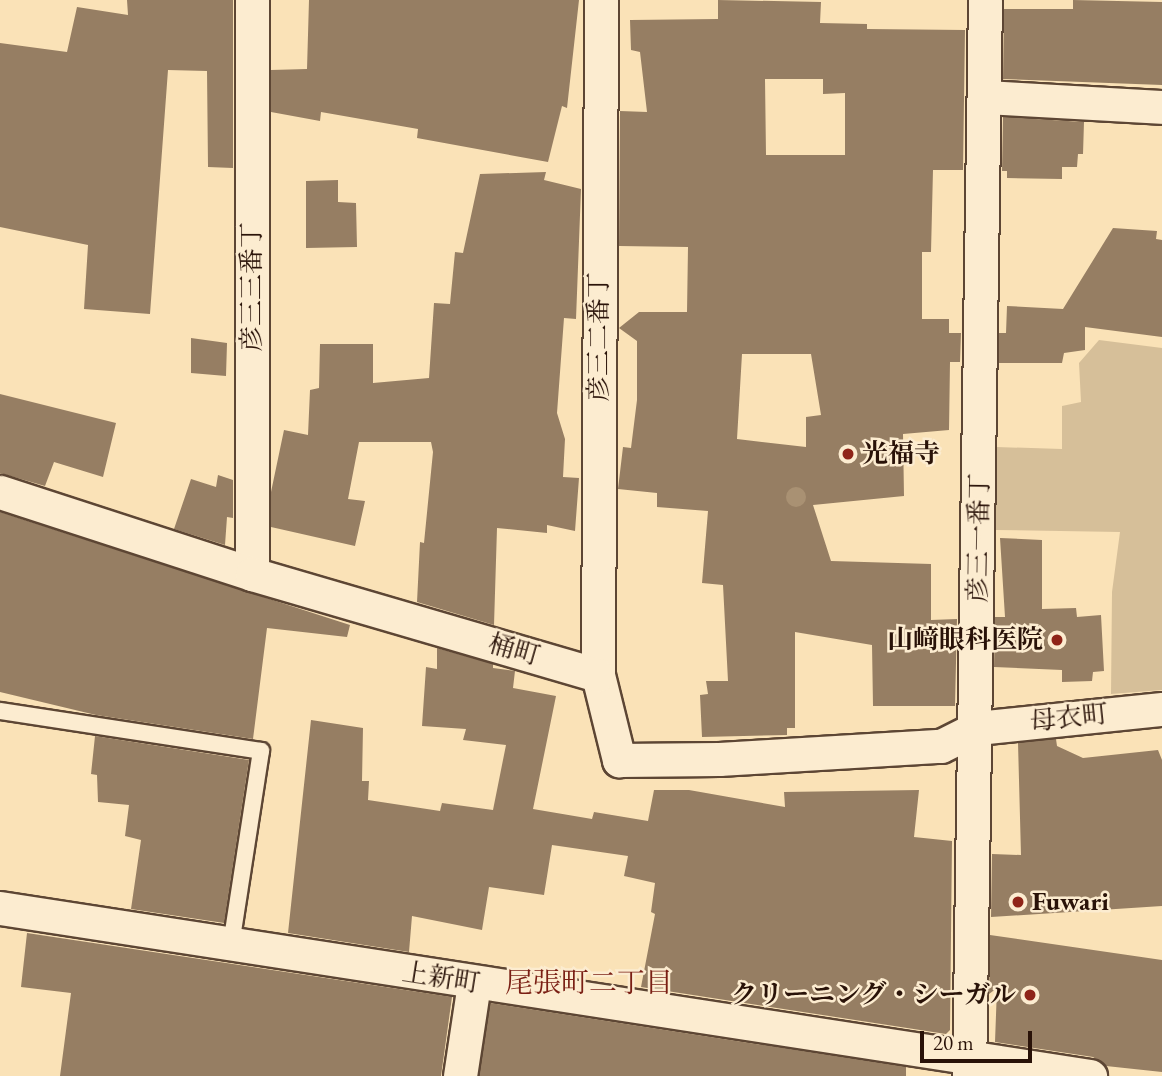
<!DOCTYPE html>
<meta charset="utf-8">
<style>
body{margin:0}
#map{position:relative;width:1162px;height:1076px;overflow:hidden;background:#fae2b7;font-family:"EB Garamond","Noto Serif JP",serif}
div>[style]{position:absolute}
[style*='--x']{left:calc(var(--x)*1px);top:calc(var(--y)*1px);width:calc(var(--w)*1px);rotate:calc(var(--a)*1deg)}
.green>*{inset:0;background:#d6bf99}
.building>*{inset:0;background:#967e63}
.roads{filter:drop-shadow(2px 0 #5d4634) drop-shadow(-2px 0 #5d4634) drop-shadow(0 2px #5d4634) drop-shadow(0 -2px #5d4634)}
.service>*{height:16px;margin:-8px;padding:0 8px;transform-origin:8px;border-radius:8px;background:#fcecd0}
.minor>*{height:33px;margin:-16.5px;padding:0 16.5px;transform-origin:16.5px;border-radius:16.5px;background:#fcecd0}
.trees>*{width:20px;height:20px;margin:-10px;border-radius:50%;background:#a99173}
.dots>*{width:19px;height:19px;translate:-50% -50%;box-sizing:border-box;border:4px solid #fcecd0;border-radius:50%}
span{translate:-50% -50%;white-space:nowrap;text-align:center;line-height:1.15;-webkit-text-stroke:5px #fcecd0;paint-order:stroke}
.street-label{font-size:26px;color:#291208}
.poi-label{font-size:26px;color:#291208;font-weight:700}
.left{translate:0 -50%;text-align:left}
.right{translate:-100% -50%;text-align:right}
.neighbourhood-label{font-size:28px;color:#7a1f14}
.scale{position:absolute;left:920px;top:1031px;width:112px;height:32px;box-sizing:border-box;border:4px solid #291208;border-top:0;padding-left:9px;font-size:21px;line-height:24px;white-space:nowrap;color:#291208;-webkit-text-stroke:5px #fcecd0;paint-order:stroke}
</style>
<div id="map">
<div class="green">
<i style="clip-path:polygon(1099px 340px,1162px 348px,1162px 690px,1111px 694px,1112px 592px,1120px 532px,996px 530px,996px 447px,1062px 449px,1062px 406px,1081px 402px,1079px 363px)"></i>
</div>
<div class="building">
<i style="clip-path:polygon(127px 0,233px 0,233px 168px,208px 167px,207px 71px,168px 70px,150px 314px,84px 309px,88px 245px,0 227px,0 43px,67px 52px,77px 7px,128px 15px)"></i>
<i style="clip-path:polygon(309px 0,579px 0,567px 108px,562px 106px,548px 162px,417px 138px,418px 129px,321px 112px,320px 121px,271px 112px,271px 70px,307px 69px)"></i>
<i style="clip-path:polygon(evenodd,718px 0,821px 2px,820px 23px,867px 24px,867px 29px,965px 30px,963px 170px,933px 170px,931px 252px,922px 252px,922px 319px,949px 319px,949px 333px,961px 333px,960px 362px,950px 362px,949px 430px,903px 434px,904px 496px,813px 505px,831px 561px,931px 564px,931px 620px,957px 619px,955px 706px,873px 706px,872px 645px,795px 632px,795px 728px,787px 728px,787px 735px,702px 737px,700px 695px,708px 694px,706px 681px,728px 681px,723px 585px,702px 583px,708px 511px,657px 507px,657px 493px,618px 489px,623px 447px,631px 448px,637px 400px,637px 341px,619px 328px,639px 312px,687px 312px,688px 247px,619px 246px,620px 111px,647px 112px,640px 52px,631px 50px,630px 20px,718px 19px,718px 0,765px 79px,823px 79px,823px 94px,845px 93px,845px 155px,766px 155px,765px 79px,718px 0,742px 354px,811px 354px,821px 415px,806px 417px,806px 447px,737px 439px,742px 354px)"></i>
<i style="clip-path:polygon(1073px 0,1162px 2px,1162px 85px,1003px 79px,1004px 9px,1073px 9px)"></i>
<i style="clip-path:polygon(1003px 117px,1084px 122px,1083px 154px,1078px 154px,1077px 167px,1062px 167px,1062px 179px,1007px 178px,1007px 171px,1002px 171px)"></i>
<i style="clip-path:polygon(546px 172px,544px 180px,581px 189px,576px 319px,564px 318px,557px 413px,565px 439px,563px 477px,579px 478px,575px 531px,547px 525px,547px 533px,497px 528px,494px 625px,417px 602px,420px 542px,424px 543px,433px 452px,431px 442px,359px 442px,348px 499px,365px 501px,355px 546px,271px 527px,271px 492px,284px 430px,308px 435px,310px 390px,319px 388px,320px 344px,373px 344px,373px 383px,429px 378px,434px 303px,450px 304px,455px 252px,463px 253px,480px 174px)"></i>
<i style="clip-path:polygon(338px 180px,338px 202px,356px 203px,357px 247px,306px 248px,306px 181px)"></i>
<i style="clip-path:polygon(1113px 228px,1157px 231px,1156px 239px,1162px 240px,1162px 337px,1085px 327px,1085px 350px,1064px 353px,1062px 363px,999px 363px,999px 333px,1006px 333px,1007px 306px,1063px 309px)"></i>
<i style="clip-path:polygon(191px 338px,227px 343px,226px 376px,191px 373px)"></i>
<i style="clip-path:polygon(0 394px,116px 423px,103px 477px,54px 462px,45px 486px,0 473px)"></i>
<i style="clip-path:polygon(218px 475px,233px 480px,233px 518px,227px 517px,225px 545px,174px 529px,191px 479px,216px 487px)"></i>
<i style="clip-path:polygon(0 512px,350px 625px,347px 637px,267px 628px,253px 739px,96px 715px,0 692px)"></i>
<i style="clip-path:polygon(1000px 538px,1042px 540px,1042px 609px,1076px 608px,1077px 617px,1101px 615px,1104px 671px,1093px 672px,1092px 681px,1062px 682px,1062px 670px,994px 667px,995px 617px,1005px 617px)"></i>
<i style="clip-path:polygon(437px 648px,493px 664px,493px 668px,515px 671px,513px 688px,556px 696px,533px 809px,592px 819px,594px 812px,648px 821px,654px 790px,689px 790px,785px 807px,784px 792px,919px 790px,914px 837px,952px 841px,950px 1030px,946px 1034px,641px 987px,655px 914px,651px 912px,655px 883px,624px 876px,628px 856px,552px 845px,544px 895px,489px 887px,482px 930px,412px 916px,409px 952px,288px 933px,311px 720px,363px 728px,362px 781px,369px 781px,368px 800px,440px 811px,442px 803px,493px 810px,506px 745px,463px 740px,466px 729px,422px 726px,426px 667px,437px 669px)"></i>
<i style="clip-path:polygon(95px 736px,249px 760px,224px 923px,131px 909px,141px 840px,125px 836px,129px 805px,98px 802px,97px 775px,91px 774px)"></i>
<i style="clip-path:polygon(1056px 739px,1057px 746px,1083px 758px,1158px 750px,1162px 760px,1162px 906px,991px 917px,992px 854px,1021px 855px,1018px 743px)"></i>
<i style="clip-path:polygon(27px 933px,452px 997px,441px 1076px,60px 1076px,71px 993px,21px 987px)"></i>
<i style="clip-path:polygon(990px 935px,1162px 960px,1162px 1072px,1106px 1066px,1093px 1057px,995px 1042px,997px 988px,989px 994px)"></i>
<i style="clip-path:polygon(490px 1003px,906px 1067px,906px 1076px,479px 1076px)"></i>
</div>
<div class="roads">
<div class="service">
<i style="--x:0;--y:711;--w:264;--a:8.7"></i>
<i style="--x:261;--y:751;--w:196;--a:98.8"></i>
</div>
<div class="minor">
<i style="--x:252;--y:0;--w:574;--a:90"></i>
<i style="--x:601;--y:0;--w:675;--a:90.25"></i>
<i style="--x:598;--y:675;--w:88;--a:76.1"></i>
<i style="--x:619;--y:760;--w:100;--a:-0.6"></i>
<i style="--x:719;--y:759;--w:222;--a:-3.4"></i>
<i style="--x:941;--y:746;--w:40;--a:-26.6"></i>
<i style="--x:977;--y:728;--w:186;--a:-5.9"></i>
<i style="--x:984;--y:97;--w:178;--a:3.2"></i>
<i style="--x:0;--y:492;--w:265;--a:18"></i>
<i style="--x:252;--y:574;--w:360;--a:16.3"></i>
<i style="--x:0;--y:908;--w:1103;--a:8.76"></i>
<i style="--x:460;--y:1076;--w:94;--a:-81.4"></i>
<i style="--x:969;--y:1076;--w:1076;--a:-89.15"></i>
</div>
</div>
<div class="trees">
<i style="left:796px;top:497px"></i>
</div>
<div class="dots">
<i style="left:848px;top:454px;background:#8f2418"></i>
<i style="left:1057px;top:640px;background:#8f2418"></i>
<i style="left:1018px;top:902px;background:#8f2418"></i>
<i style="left:1030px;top:995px;background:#8f2418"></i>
</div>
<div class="street-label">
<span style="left:252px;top:287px;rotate:-90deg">彦三三番丁</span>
<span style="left:599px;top:337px;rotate:-90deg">彦三二番丁</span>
<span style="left:979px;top:538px;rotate:-89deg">彦三一番丁</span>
<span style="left:514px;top:650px;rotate:16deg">桶町</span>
<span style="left:1069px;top:718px;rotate:-6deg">母衣町</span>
<span style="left:441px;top:978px;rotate:9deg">上新町</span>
</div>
<div class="poi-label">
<span class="left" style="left:862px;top:454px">光福寺</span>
<span class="right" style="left:1043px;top:640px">山﨑眼科医院</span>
<span class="left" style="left:1032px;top:902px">Fuwari</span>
<span class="right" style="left:1016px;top:995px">クリーニング・シーガル</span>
</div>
<div class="neighbourhood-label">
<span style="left:589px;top:982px">尾張町二丁目</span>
</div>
<div class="scale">20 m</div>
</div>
